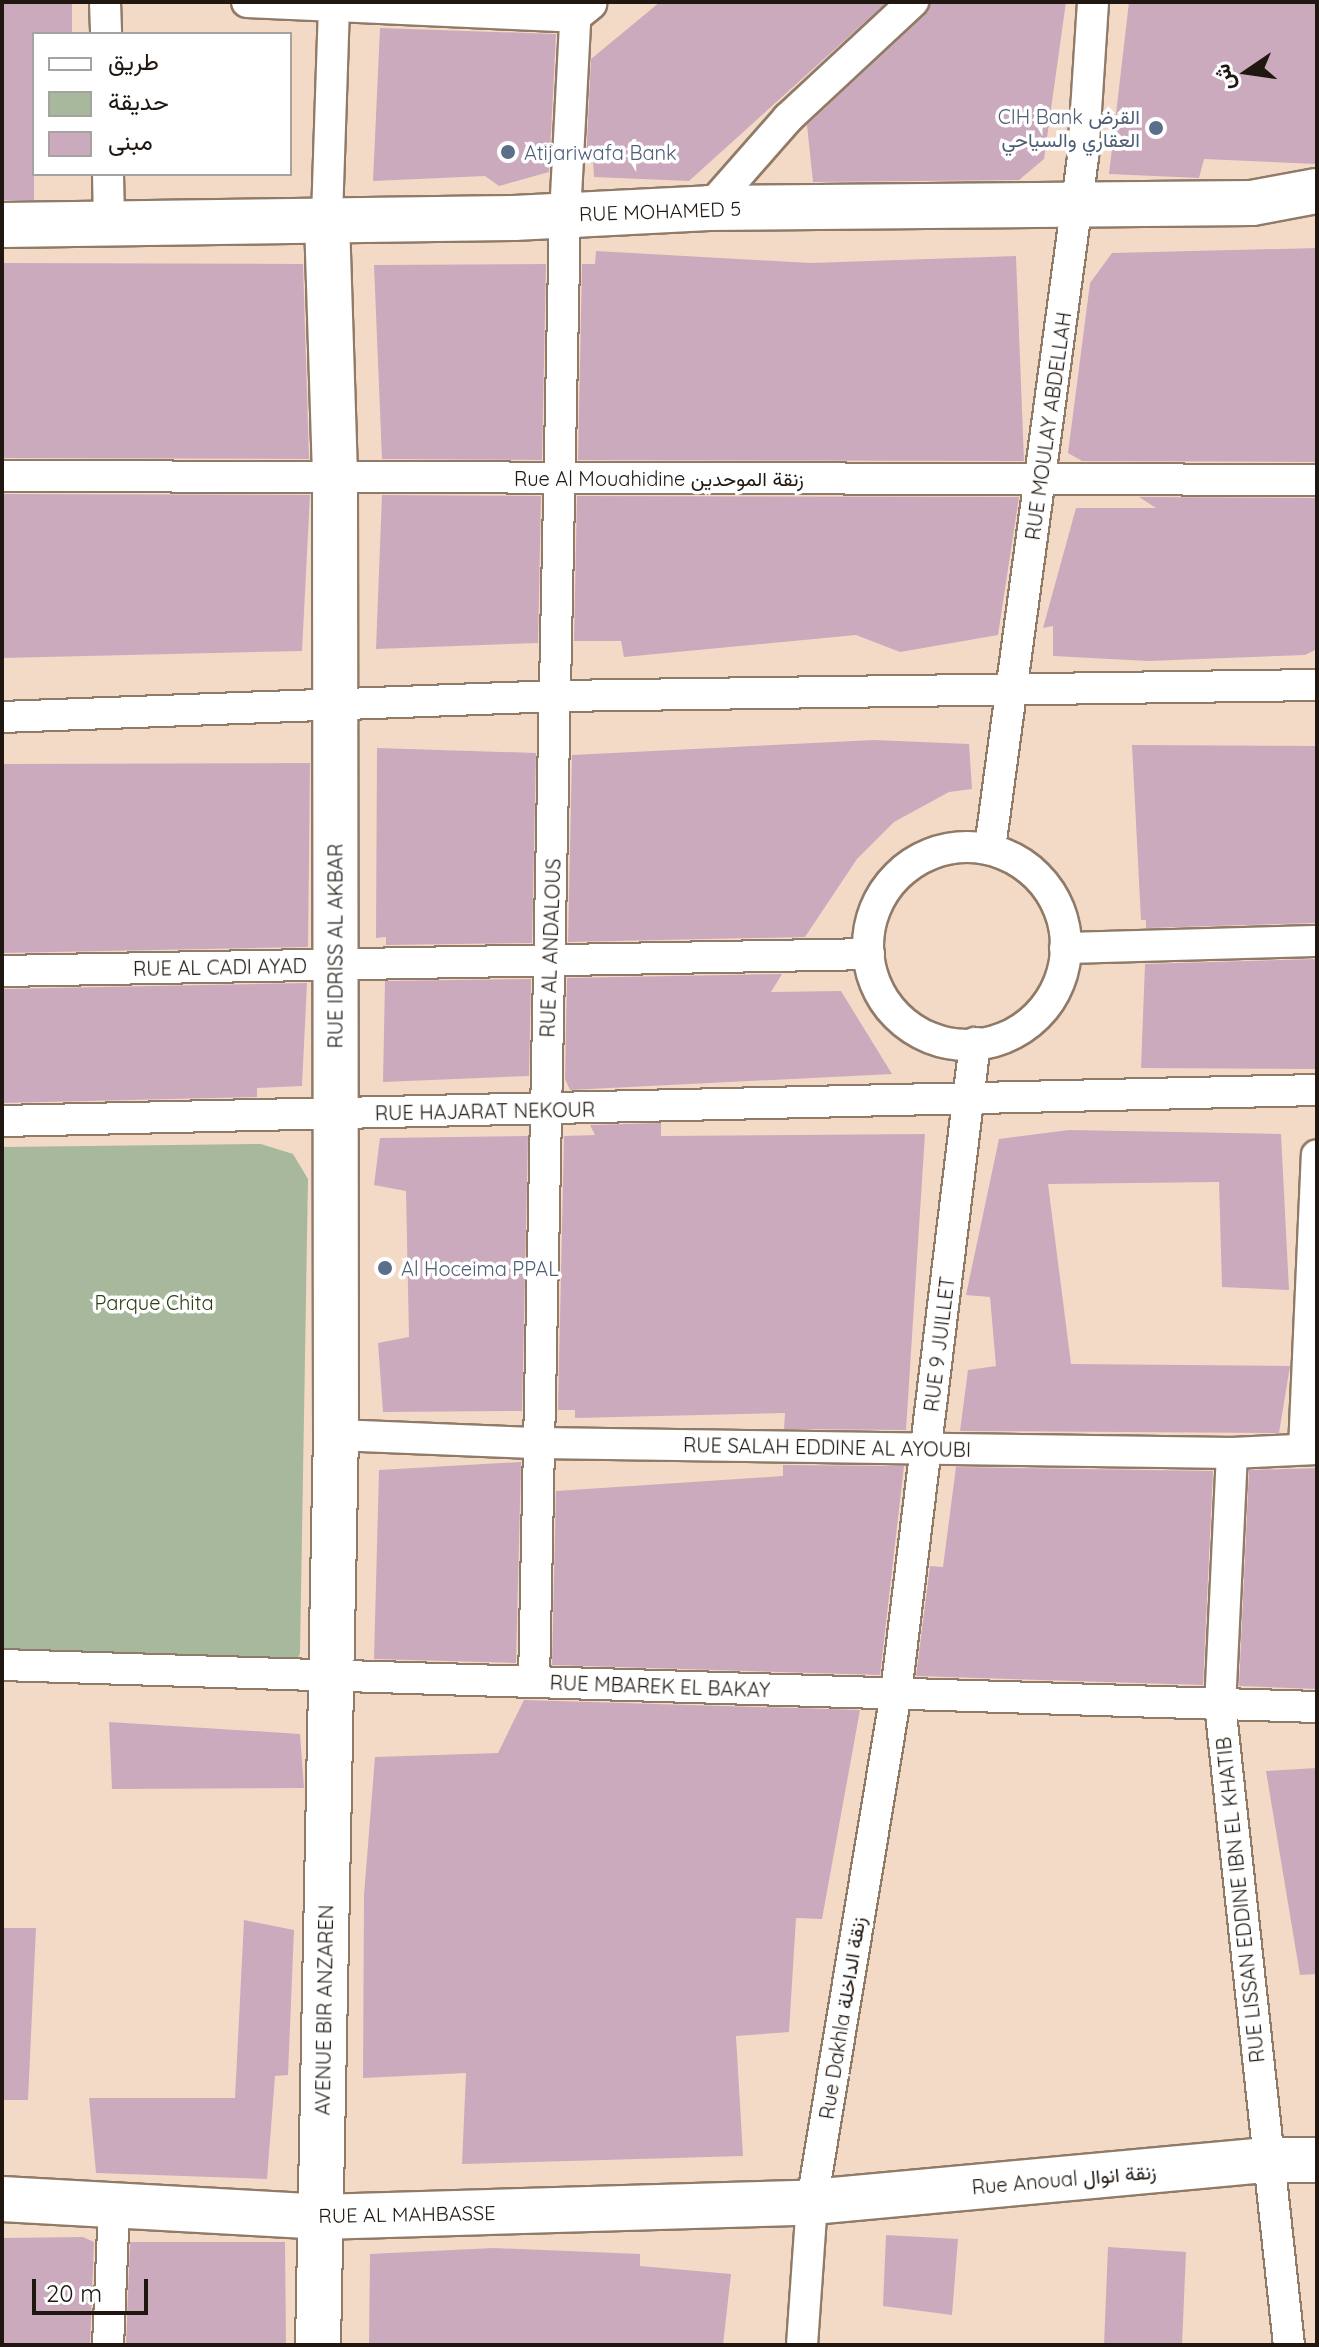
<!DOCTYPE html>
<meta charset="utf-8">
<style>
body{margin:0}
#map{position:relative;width:1319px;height:2347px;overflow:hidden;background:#f3dac7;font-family:Quicksand,Vazirmatn,sans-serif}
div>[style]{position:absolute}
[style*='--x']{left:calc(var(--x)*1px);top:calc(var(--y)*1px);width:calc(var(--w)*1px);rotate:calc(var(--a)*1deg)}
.green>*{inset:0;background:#a8b89c}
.building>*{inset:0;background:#ccaabd}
.roads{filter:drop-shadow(2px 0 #907a68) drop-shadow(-2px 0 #907a68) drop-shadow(0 2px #907a68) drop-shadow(0 -2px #907a68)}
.street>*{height:30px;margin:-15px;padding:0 15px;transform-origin:15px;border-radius:15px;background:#fff}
.street>.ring{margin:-15px;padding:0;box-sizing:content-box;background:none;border:30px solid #fff;border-radius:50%}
.secondary>*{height:44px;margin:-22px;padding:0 22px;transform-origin:22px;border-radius:22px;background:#fff}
.dots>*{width:22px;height:22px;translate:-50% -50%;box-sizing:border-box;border:4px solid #fff;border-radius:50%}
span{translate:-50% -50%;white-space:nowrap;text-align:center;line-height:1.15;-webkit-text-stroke:7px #fff;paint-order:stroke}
.service-label{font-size:20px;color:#4e5e75}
.right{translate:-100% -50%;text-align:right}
.left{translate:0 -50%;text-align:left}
.street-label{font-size:20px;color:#1f1710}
.park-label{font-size:20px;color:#2a4113}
.frame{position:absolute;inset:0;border:4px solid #1f1710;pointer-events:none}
.legend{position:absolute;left:32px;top:32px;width:260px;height:144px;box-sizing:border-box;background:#fff;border:2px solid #a5a29f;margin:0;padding:10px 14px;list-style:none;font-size:24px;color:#1f1710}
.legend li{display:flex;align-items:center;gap:16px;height:40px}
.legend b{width:40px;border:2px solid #a5a29f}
.north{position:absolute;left:1207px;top:32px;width:80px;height:80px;-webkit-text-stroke:6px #fff;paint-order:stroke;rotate:257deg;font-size:22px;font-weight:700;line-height:32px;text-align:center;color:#1f1710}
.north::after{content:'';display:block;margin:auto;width:28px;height:36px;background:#1f1710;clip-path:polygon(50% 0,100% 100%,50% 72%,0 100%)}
.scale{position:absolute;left:32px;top:2279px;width:116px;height:36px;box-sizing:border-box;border:4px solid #1f1710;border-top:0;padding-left:10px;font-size:24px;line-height:28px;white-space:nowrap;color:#1f1710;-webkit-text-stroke:6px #fff;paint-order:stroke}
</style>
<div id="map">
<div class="green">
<i style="clip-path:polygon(261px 1144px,293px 1154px,308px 1179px,300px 1653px,293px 1672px,2px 1663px,2px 1147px)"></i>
</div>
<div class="building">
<i style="clip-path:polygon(2px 2px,72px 2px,72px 34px,34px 34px,34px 200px,2px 200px)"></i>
<i style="clip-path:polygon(660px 2px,887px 2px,689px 181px,594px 177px,593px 160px,586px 162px,591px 59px)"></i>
<i style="clip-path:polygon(930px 2px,1066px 2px,1044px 159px,1019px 180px,813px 182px,807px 125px,925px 15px)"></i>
<i style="clip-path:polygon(1129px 2px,1317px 2px,1317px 164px,1204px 159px,1199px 178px,1109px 174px)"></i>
<i style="clip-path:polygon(380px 28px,556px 34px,549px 172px,499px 186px,485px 176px,373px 181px)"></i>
<i style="clip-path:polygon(1317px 248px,1317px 462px,1082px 461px,1068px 453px,1090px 283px,1112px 253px)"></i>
<i style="clip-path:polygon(596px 251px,810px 263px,1016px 256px,1024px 461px,578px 460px,582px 264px,595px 264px)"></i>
<i style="clip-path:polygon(2px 263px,303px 264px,309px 459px,2px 458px)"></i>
<i style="clip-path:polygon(546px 264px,542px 460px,382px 459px,374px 265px)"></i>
<i style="clip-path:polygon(2px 494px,310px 495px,302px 651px,2px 658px)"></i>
<i style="clip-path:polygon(382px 495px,541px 496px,538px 643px,376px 649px)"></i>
<i style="clip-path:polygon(577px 496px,1019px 497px,998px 635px,900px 652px,856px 635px,624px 657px,621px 641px,574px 641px)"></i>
<i style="clip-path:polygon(1139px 497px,1317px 498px,1317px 649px,1305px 655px,1148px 661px,1053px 656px,1053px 626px,1043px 628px,1076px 508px,1156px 508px)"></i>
<i style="clip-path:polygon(874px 740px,969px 744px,972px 789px,949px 792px,894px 822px,857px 859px,805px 937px,568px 942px,572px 755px)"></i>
<i style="clip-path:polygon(1132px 745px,1317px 746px,1317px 923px,1146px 928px,1146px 920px,1141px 920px)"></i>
<i style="clip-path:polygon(377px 748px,536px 753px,532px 943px,386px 945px,386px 937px,376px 938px)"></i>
<i style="clip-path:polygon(310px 763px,308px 947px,2px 953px,2px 764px)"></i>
<i style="clip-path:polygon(1317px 959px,1317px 1069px,1141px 1068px,1145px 964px)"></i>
<i style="clip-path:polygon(782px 974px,771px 992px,841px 991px,892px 1074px,570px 1090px,565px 1079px,567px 978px)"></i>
<i style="clip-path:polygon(531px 979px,529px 1076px,383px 1082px,385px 981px)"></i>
<i style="clip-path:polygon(307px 983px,302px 1086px,257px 1088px,257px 1097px,2px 1103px,2px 989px)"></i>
<i style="clip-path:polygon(661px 1123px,661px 1136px,925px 1134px,906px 1430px,784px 1429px,785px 1413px,575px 1418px,575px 1410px,558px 1410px,564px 1136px,595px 1135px,590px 1125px)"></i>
<i style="clip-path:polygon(1069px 1130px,1281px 1134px,1289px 1290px,1222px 1287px,1219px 1182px,1048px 1184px,1071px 1364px,1290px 1366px,1279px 1433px,960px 1431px,968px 1370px,996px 1366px,990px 1297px,966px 1295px,999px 1139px)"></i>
<i style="clip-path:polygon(528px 1136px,522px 1411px,383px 1412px,378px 1343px,409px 1337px,406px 1191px,374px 1185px,380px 1138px)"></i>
<i style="clip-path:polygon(521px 1462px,516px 1663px,374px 1659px,379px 1470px)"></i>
<i style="clip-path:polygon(783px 1465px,904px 1466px,880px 1675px,552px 1665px,556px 1491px,783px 1476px)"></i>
<i style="clip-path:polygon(956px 1467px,1213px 1471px,1203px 1685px,916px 1676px,930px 1566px,943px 1567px)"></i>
<i style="clip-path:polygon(1317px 1468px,1317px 1689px,1239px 1686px,1249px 1470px)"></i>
<i style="clip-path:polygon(524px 1700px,860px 1710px,822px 1919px,796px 1918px,789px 2032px,736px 2036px,743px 2156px,462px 2164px,466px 2073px,363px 2078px,364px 1895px,375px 1757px,498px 1753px)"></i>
<i style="clip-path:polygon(109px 1722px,300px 1734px,304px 1788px,112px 1789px)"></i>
<i style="clip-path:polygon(1317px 1768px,1317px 1974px,1300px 1975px,1266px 1771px)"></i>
<i style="clip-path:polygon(244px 1920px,294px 1930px,288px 2075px,275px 2076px,267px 2179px,96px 2173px,89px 2098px,235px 2098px)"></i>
<i style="clip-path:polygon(2px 1928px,36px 1928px,28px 2100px,2px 2100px)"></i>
<i style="clip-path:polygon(886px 2235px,958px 2239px,952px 2315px,883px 2306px)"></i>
<i style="clip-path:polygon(83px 2237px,94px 2242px,90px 2345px,2px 2345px,2px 2238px)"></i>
<i style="clip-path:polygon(130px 2242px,285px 2242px,286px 2345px,126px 2345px)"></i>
<i style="clip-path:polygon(1108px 2247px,1186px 2252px,1182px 2345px,1104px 2345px)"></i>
<i style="clip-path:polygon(493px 2248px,640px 2254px,640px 2266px,731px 2274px,723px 2345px,369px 2345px,370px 2254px)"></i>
</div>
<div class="roads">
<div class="street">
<i style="--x:105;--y:2;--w:32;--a:88"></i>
<i style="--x:247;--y:2;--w:328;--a:2.6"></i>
<i style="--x:575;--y:17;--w:21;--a:-39"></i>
<i style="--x:108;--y:174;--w:49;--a:88.8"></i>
<i style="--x:709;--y:208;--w:120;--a:-48.7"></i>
<i style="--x:788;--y:118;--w:171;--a:-42.9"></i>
<i style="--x:327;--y:217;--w:215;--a:-88.1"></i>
<i style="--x:2;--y:476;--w:1315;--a:0.17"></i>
<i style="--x:2;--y:717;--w:556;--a:-2.16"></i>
<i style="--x:558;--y:696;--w:759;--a:-0.83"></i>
<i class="ring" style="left:868px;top:847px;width:168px;height:168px"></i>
<i style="--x:990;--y:848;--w:697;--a:-82.33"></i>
<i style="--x:1083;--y:157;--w:155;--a:-86.3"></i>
<i style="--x:1065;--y:948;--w:252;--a:-1.6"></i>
<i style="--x:2;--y:971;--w:867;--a:-1.12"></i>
<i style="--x:2;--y:1121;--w:1315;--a:-1.35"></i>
<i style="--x:336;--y:1435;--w:203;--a:2.3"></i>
<i style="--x:539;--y:1443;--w:693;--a:0.83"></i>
<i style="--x:1232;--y:1453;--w:85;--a:-2.7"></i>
<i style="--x:1304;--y:1449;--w:294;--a:-87.5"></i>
<i style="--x:1232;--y:1453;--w:251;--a:92.7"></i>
<i style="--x:1220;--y:1704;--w:645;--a:83.86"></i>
<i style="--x:2;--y:1665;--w:1316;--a:1.83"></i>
<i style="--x:534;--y:1682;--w:1467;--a:-88.79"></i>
<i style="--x:565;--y:215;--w:213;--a:-87"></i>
<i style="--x:108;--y:2345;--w:140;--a:-87.5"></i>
<i style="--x:802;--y:2345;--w:143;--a:-86"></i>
<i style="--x:812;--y:2202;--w:516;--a:-80.63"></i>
<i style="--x:896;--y:1693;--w:655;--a:-83.07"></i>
</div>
<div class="secondary">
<i style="--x:2;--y:225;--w:512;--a:-0.78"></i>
<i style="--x:514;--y:218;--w:195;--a:-2.9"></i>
<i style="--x:709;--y:208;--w:543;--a:-0.53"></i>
<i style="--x:1252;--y:203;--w:66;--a:-10.5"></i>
<i style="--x:2;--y:2199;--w:319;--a:3.2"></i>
<i style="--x:320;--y:2217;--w:492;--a:-1.7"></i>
<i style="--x:812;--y:2202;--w:457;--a:-5.3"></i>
<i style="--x:1267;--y:2160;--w:50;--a:0"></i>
<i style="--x:318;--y:2345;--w:910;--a:-88.87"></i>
<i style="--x:336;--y:1435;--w:960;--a:-90.06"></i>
<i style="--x:335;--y:475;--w:258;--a:-91.8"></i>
</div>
</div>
<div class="dots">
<i style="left:1156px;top:128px;background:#5c6f8a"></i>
<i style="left:508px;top:152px;background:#5c6f8a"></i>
<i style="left:385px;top:1268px;background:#5c6f8a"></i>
</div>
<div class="service-label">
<span class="right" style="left:1140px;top:128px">CIH Bank القرض<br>العقاري والسياحي</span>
<span class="left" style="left:524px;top:152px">Atijariwafa Bank</span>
<span class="left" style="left:401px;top:1268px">Al Hoceima PPAL</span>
</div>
<div class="street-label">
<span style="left:660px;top:211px;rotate:-2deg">RUE MOHAMED 5</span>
<span style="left:1048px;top:426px;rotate:-82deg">RUE MOULAY ABDELLAH</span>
<span style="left:659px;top:478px">Rue Al Mouahidine زنقة الموحدين</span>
<span style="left:335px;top:946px;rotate:-90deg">RUE IDRISS AL AKBAR</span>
<span style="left:550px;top:948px;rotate:-88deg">RUE AL ANDALOUS</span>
<span style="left:220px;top:967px;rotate:-1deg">RUE AL CADI AYAD</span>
<span style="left:485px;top:1111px;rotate:-1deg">RUE HAJARAT NEKOUR</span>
<span style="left:939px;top:1344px;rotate:-83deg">RUE 9 JUILLET</span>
<span style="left:827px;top:1447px;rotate:1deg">RUE SALAH EDDINE AL AYOUBI</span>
<span style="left:660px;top:1686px;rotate:2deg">RUE MBAREK EL BAKAY</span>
<span style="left:1240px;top:1900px;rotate:-96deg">RUE LISSAN EDDINE IBN EL KHATIB</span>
<span style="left:324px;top:2010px;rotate:-89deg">AVENUE BIR ANZAREN</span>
<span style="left:842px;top:2018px;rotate:-81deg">Rue Dakhla زنقة الداخلة</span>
<span style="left:1064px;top:2179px;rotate:-5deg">Rue Anoual زنقة انوال</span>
<span style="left:407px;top:2214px;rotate:-1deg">RUE AL MAHBASSE</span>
</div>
<div class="park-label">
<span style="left:154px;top:1302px">Parque Chita</span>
</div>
<div class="frame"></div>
<ul class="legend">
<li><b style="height:10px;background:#fff"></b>طريق</li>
<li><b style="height:22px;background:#a8b89c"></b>حديقة</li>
<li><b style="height:22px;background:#ccaabd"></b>مبنى</li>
</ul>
<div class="north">ش</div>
<div class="scale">20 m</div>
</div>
